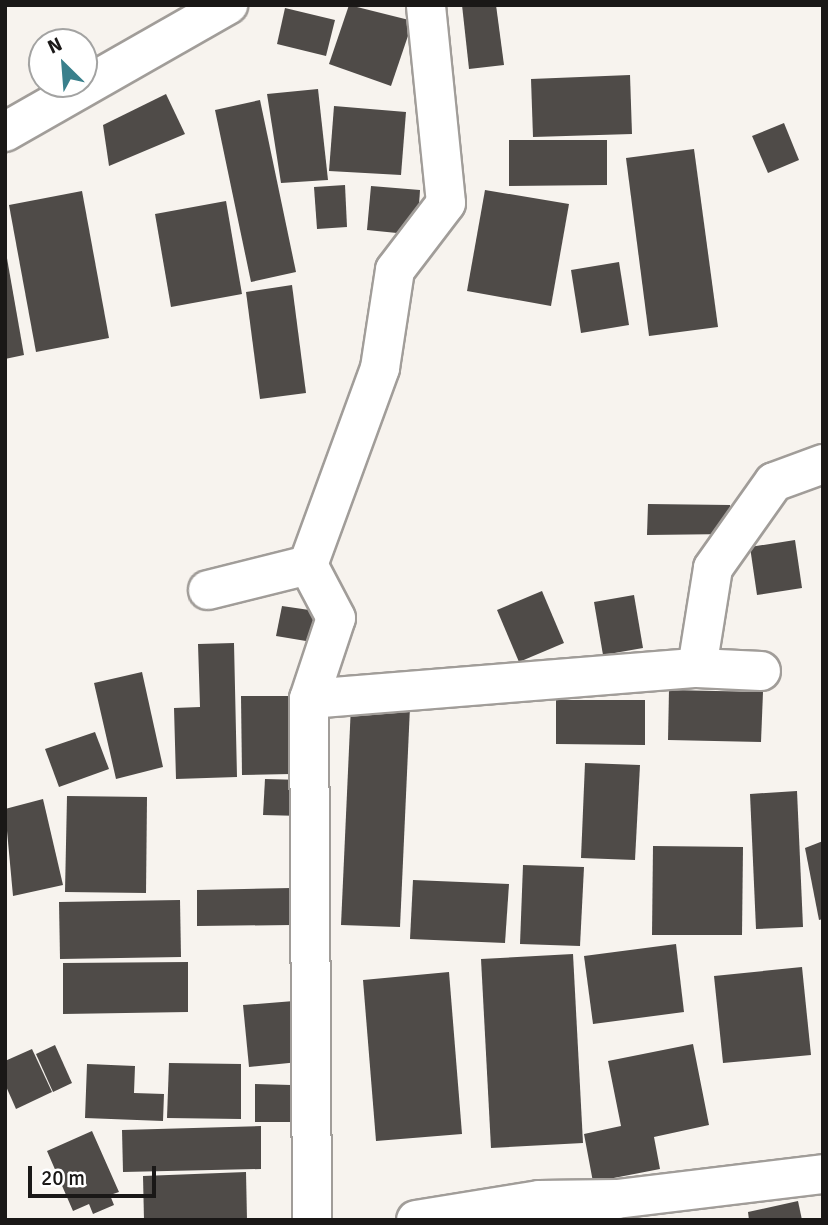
<!DOCTYPE html>
<style>
body{margin:0}
#map{position:relative;width:828px;height:1225px;overflow:hidden;background:#f7f3ee;font-family:Signika,sans-serif}
div>[style]{position:absolute}
[style*='--x']{left:calc(var(--x)*1px);top:calc(var(--y)*1px);width:calc(var(--w)*1px);rotate:calc(var(--a)*1deg)}
.building>*{inset:0;background:#4f4b48}
.roads{filter:drop-shadow(2px 0 #a19d99) drop-shadow(-2px 0 #a19d99) drop-shadow(0 2px #a19d99) drop-shadow(0 -2px #a19d99)}
.minor>*{height:38px;margin:-19px;padding:0 19px;transform-origin:19px;border-radius:19px;background:#fff}
span{translate:-50% -50%;white-space:nowrap;text-align:center;line-height:1.15;-webkit-text-stroke:7px #fff;paint-order:stroke}
.frame{position:absolute;inset:0;border:7px solid #1a1817;pointer-events:none}
.north{position:absolute;left:28px;top:28px;width:70px;height:70px;box-sizing:border-box;background:#fff;border:2px solid #a3a3a2;border-radius:50%;rotate:335deg;font-size:19px;font-weight:700;line-height:28px;text-align:center;color:#1a1817}
.north::after{content:'';display:block;margin:auto;width:24px;height:32px;background:#3a808c;clip-path:polygon(50% 0,100% 100%,50% 72%,0 100%)}
.scale{position:absolute;left:28px;top:1166px;width:128px;height:32px;box-sizing:border-box;border:4px solid #1a1817;border-top:0;padding-left:9px;font-size:21px;line-height:24px;white-space:nowrap;color:#1a1817;-webkit-text-stroke:5px #fff;paint-order:stroke}
</style>
<div id="map">
<div class="building">
<i style="clip-path:polygon(349px 5px,413px 21px,391px 86px,329px 64px)"></i>
<i style="clip-path:polygon(462px 5px,496px 5px,504px 65px,469px 69px)"></i>
<i style="clip-path:polygon(285px 8px,335px 20px,326px 56px,277px 44px)"></i>
<i style="clip-path:polygon(630px 75px,632px 134px,533px 137px,531px 79px)"></i>
<i style="clip-path:polygon(318px 89px,328px 180px,281px 183px,267px 94px)"></i>
<i style="clip-path:polygon(166px 94px,185px 134px,109px 166px,103px 125px)"></i>
<i style="clip-path:polygon(260px 100px,296px 272px,251px 282px,215px 110px)"></i>
<i style="clip-path:polygon(334px 106px,406px 112px,401px 175px,329px 171px)"></i>
<i style="clip-path:polygon(784px 123px,799px 160px,768px 173px,752px 136px)"></i>
<i style="clip-path:polygon(509px 140px,607px 140px,607px 185px,509px 186px)"></i>
<i style="clip-path:polygon(694px 149px,718px 327px,649px 336px,626px 158px)"></i>
<i style="clip-path:polygon(345px 185px,347px 227px,317px 229px,314px 187px)"></i>
<i style="clip-path:polygon(371px 186px,420px 190px,417px 235px,367px 230px)"></i>
<i style="clip-path:polygon(485px 190px,569px 204px,551px 306px,467px 291px)"></i>
<i style="clip-path:polygon(82px 191px,109px 338px,36px 352px,9px 205px)"></i>
<i style="clip-path:polygon(226px 201px,242px 294px,171px 307px,155px 214px)"></i>
<i style="clip-path:polygon(5px 247px,24px 355px,5px 359px)"></i>
<i style="clip-path:polygon(619px 262px,629px 325px,581px 333px,571px 270px)"></i>
<i style="clip-path:polygon(292px 285px,306px 393px,260px 399px,246px 292px)"></i>
<i style="clip-path:polygon(648px 504px,730px 505px,730px 534px,647px 535px)"></i>
<i style="clip-path:polygon(795px 540px,802px 588px,757px 595px,750px 547px)"></i>
<i style="clip-path:polygon(542px 591px,564px 643px,519px 662px,497px 610px)"></i>
<i style="clip-path:polygon(634px 595px,643px 648px,603px 655px,594px 602px)"></i>
<i style="clip-path:polygon(282px 606px,323px 612px,318px 643px,276px 636px)"></i>
<i style="clip-path:polygon(234px 643px,237px 777px,176px 779px,174px 708px,200px 707px,198px 644px)"></i>
<i style="clip-path:polygon(142px 672px,163px 767px,116px 779px,94px 683px)"></i>
<i style="clip-path:polygon(669px 690px,763px 692px,761px 742px,668px 740px)"></i>
<i style="clip-path:polygon(241px 696px,291px 696px,291px 774px,242px 775px)"></i>
<i style="clip-path:polygon(556px 700px,645px 700px,645px 745px,556px 744px)"></i>
<i style="clip-path:polygon(351px 705px,410px 707px,400px 927px,341px 925px)"></i>
<i style="clip-path:polygon(95px 732px,109px 769px,59px 787px,45px 749px)"></i>
<i style="clip-path:polygon(585px 763px,640px 765px,635px 860px,581px 858px)"></i>
<i style="clip-path:polygon(265px 779px,303px 780px,302px 816px,263px 815px)"></i>
<i style="clip-path:polygon(797px 791px,803px 927px,756px 929px,750px 794px)"></i>
<i style="clip-path:polygon(67px 796px,147px 797px,146px 893px,65px 892px)"></i>
<i style="clip-path:polygon(43px 799px,63px 885px,13px 896px,5px 809px)"></i>
<i style="clip-path:polygon(823px 841px,823px 919px,819px 920px,805px 848px)"></i>
<i style="clip-path:polygon(653px 846px,743px 847px,742px 935px,652px 935px)"></i>
<i style="clip-path:polygon(523px 865px,584px 867px,580px 946px,520px 944px)"></i>
<i style="clip-path:polygon(413px 880px,509px 884px,505px 943px,410px 939px)"></i>
<i style="clip-path:polygon(291px 888px,291px 925px,197px 926px,197px 890px)"></i>
<i style="clip-path:polygon(180px 900px,181px 957px,60px 959px,59px 902px)"></i>
<i style="clip-path:polygon(676px 944px,684px 1012px,593px 1024px,584px 956px)"></i>
<i style="clip-path:polygon(573px 954px,583px 1143px,491px 1148px,481px 959px)"></i>
<i style="clip-path:polygon(188px 962px,188px 1012px,63px 1014px,63px 963px)"></i>
<i style="clip-path:polygon(802px 967px,811px 1055px,723px 1063px,714px 976px)"></i>
<i style="clip-path:polygon(449px 972px,462px 1134px,376px 1141px,363px 980px)"></i>
<i style="clip-path:polygon(294px 1001px,299px 1062px,249px 1067px,243px 1005px)"></i>
<i style="clip-path:polygon(693px 1044px,709px 1125px,654px 1137px,660px 1169px,593px 1182px,584px 1134px,621px 1126px,608px 1061px)"></i>
<i style="clip-path:polygon(55px 1045px,72px 1083px,53px 1092px,36px 1054px)"></i>
<i style="clip-path:polygon(32px 1049px,52px 1092px,16px 1109px,5px 1084px,5px 1061px)"></i>
<i style="clip-path:polygon(169px 1063px,241px 1064px,241px 1119px,167px 1118px)"></i>
<i style="clip-path:polygon(87px 1064px,135px 1066px,134px 1093px,164px 1094px,163px 1121px,85px 1118px)"></i>
<i style="clip-path:polygon(255px 1084px,291px 1085px,290px 1122px,255px 1122px)"></i>
<i style="clip-path:polygon(261px 1126px,261px 1169px,123px 1172px,122px 1130px)"></i>
<i style="clip-path:polygon(92px 1131px,119px 1192px,110px 1195px,114px 1205px,93px 1214px,89px 1204px,73px 1211px,47px 1151px)"></i>
<i style="clip-path:polygon(246px 1172px,247px 1220px,144px 1220px,143px 1176px)"></i>
<i style="clip-path:polygon(798px 1201px,802px 1220px,749px 1220px,748px 1212px)"></i>
</div>
<div class="roads">
<div class="minor">
<i style="--x:5;--y:132;--w:257;--a:-29.7"></i>
<i style="--x:208;--y:590;--w:103;--a:-14"></i>
<i style="--x:697;--y:668;--w:101;--a:-80.9"></i>
<i style="--x:713;--y:568;--w:105;--a:-54.7"></i>
<i style="--x:774;--y:482;--w:52;--a:-20.2"></i>
<i style="--x:309;--y:699;--w:389;--a:-4.6"></i>
<i style="--x:697;--y:668;--w:64;--a:2.7"></i>
<i style="--x:312;--y:1220;--w:521;--a:-90.33"></i>
<i style="--x:309;--y:699;--w:85;--a:-71.6"></i>
<i style="--x:336;--y:618;--w:60;--a:-117.8"></i>
<i style="--x:308;--y:565;--w:210;--a:-69.9"></i>
<i style="--x:380;--y:368;--w:99;--a:-81.3"></i>
<i style="--x:395;--y:270;--w:84;--a:-52.7"></i>
<i style="--x:446;--y:203;--w:199;--a:-95.8"></i>
<i style="--x:416;--y:1220;--w:125;--a:-9.2"></i>
<i style="--x:539;--y:1200;--w:78;--a:-0.7"></i>
<i style="--x:617;--y:1199;--w:208;--a:-6.9"></i>
</div>
</div>
<div class="frame"></div>
<div class="north">N</div>
<div class="scale">20 m</div>
</div>
